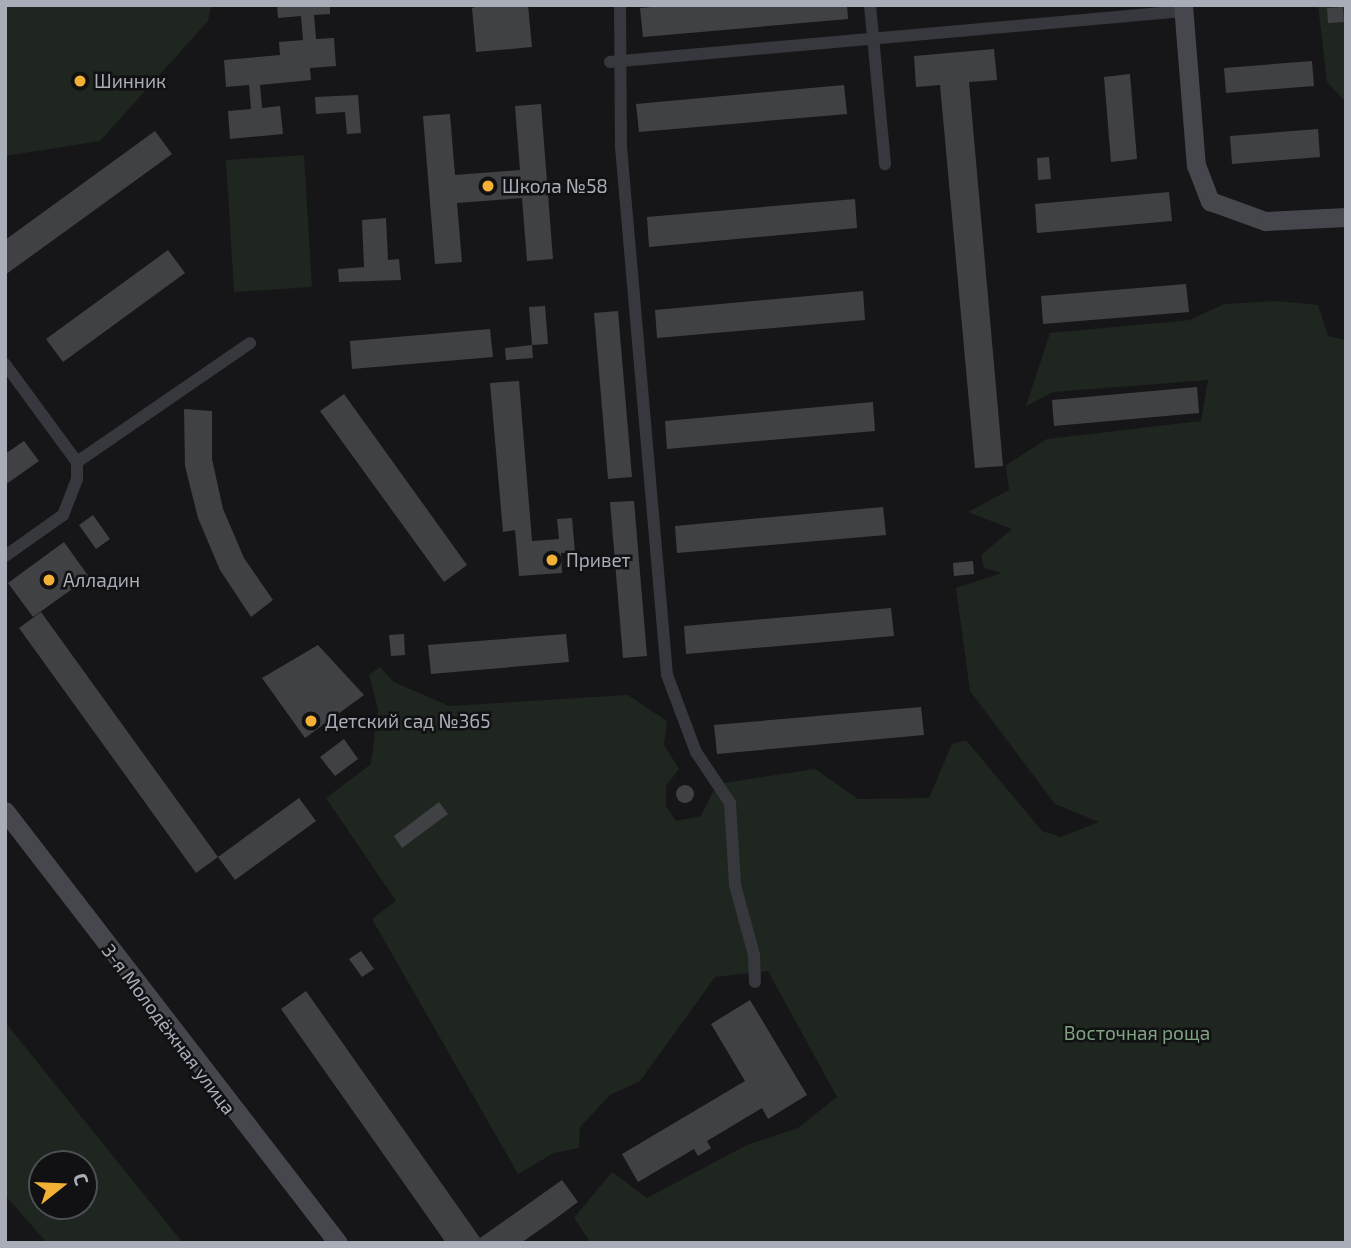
<!DOCTYPE html>
<meta charset="utf-8">
<style>
body{margin:0}
#map{position:relative;width:1351px;height:1248px;overflow:hidden;background:#161618;font-family:"Exo 2",sans-serif}
div>[style]{position:absolute}
[style*='--x']{left:calc(var(--x)*1px);top:calc(var(--y)*1px);width:calc(var(--w)*1px);rotate:calc(var(--a)*1deg)}
.green>*{inset:0;background:#1e261f}
.building>*{inset:0;background:#404145}
.round{border-radius:50%}
.minor>*{height:12px;margin:-6px;padding:0 6px;transform-origin:6px;border-radius:6px;background:#37383d}
.secondary>*{height:19px;margin:-9.5px;padding:0 9.5px;transform-origin:9.5px;border-radius:9.5px;background:#45474d}
.dots>*{width:19px;height:19px;translate:-50% -50%;box-sizing:border-box;border:4px solid #111113;border-radius:50%}
span{translate:-50% -50%;white-space:nowrap;text-align:center;line-height:1.15;-webkit-text-stroke:5px #111113;paint-order:stroke}
.poi-label{font-size:19px;color:#a8adb8}
.left{translate:0 -50%;text-align:left}
.street-label{font-size:19px;color:#a8adb8}
.park-label{font-size:19px;color:#7fa381}
.frame{position:absolute;inset:0;border:7px solid #a8adb8;pointer-events:none}
.north{position:absolute;left:28px;top:1150px;width:70px;height:70px;box-sizing:border-box;background:#111113;border:2px solid #4d4f55;border-radius:50%;rotate:72deg;font-size:19px;font-weight:700;line-height:28px;text-align:center;color:#a8adb8}
.north::after{content:'';display:block;margin:auto;width:24px;height:32px;background:#f2b134;clip-path:polygon(50% 0,100% 100%,50% 72%,0 100%)}
</style>
<div id="map">
<div class="green">
<i style="clip-path:polygon(5px 5px,211px 5px,208px 21px,100px 141px,5px 156px)"></i>
<i style="clip-path:polygon(1318px 5px,1346px 5px,1346px 102px,1327px 82px)"></i>
<i style="clip-path:polygon(304px 155px,312px 287px,234px 292px,226px 160px)"></i>
<i style="clip-path:polygon(1277px 301px,1318px 305px,1328px 336px,1346px 340px,1346px 1243px,591px 1243px,574px 1218px,612px 1172px,647px 1198px,747px 1145px,798px 1128px,837px 1097px,768px 971px,715px 977px,640px 1081px,610px 1095px,580px 1127px,579px 1148px,554px 1153px,518px 1174px,372px 919px,396px 901px,326px 798px,371px 764px,378px 709px,369px 675px,380px 667px,394px 682px,449px 706px,628px 695px,667px 721px,664px 745px,679px 769px,666px 786px,666px 806px,676px 821px,701px 816px,717px 784px,815px 769px,858px 799px,929px 798px,952px 744px,966px 740px,1042px 831px,1061px 837px,1099px 822px,1055px 804px,970px 691px,956px 588px,1002px 573px,984px 568px,981px 555px,1012px 529px,968px 512px,1009px 490px,1006px 465px,1047px 439px,1201px 421px,1208px 380px,1053px 392px,1026px 406px,1050px 333px,1190px 320px,1224px 304px)"></i>
<i style="clip-path:polygon(evenodd,5px 1022px,183px 1243px,47px 1243px,5px 1195px,5px 1022px,84px 1164px,84px 1206px,42px 1206px,42px 1164px,84px 1164px)"></i>
</div>
<div class="building">
<i style="clip-path:polygon(277px 5px,330px 5px,330px 14px,314px 15px,316px 39px,334px 38px,336px 66px,310px 68px,311px 80px,260px 85px,262px 108px,280px 106px,283px 134px,230px 139px,228px 111px,251px 109px,249px 85px,226px 87px,224px 60px,280px 55px,279px 42px,303px 40px,301px 16px,278px 18px)"></i>
<i style="clip-path:polygon(481px 5px,528px 5px,532px 47px,476px 52px,472px 8px)"></i>
<i style="clip-path:polygon(676px 5px,847px 5px,848px 19px,643px 37px,640px 8px)"></i>
<i style="clip-path:polygon(1343px 7px,1344px 22px,1328px 23px,1327px 8px)"></i>
<i style="clip-path:polygon(994px 49px,997px 80px,969px 82px,1003px 466px,975px 468px,940px 85px,916px 87px,914px 56px)"></i>
<i style="clip-path:polygon(1312px 61px,1314px 86px,1226px 93px,1224px 68px)"></i>
<i style="clip-path:polygon(1130px 74px,1137px 159px,1111px 162px,1104px 77px)"></i>
<i style="clip-path:polygon(844px 85px,847px 114px,639px 132px,636px 104px)"></i>
<i style="clip-path:polygon(358px 95px,361px 133px,347px 134px,345px 112px,316px 114px,315px 97px)"></i>
<i style="clip-path:polygon(541px 104px,553px 259px,527px 261px,522px 198px,457px 203px,462px 262px,435px 264px,423px 116px,450px 114px,455px 175px,520px 170px,515px 106px)"></i>
<i style="clip-path:polygon(1318px 129px,1320px 157px,1232px 164px,1230px 136px)"></i>
<i style="clip-path:polygon(155px 131px,172px 154px,5px 275px,5px 240px)"></i>
<i style="clip-path:polygon(1049px 157px,1051px 179px,1038px 180px,1037px 158px)"></i>
<i style="clip-path:polygon(1169px 192px,1172px 221px,1037px 233px,1035px 204px)"></i>
<i style="clip-path:polygon(855px 199px,857px 228px,649px 247px,647px 217px)"></i>
<i style="clip-path:polygon(386px 218px,388px 260px,399px 259px,401px 280px,339px 282px,338px 269px,364px 267px,362px 220px)"></i>
<i style="clip-path:polygon(168px 250px,185px 273px,63px 362px,46px 339px)"></i>
<i style="clip-path:polygon(1186px 284px,1189px 312px,1043px 324px,1041px 296px)"></i>
<i style="clip-path:polygon(863px 291px,865px 320px,657px 338px,655px 310px)"></i>
<i style="clip-path:polygon(545px 306px,548px 344px,532px 345px,529px 307px)"></i>
<i style="clip-path:polygon(618px 311px,632px 477px,608px 479px,594px 313px)"></i>
<i style="clip-path:polygon(490px 329px,493px 357px,352px 369px,350px 341px)"></i>
<i style="clip-path:polygon(532px 345px,533px 358px,506px 360px,505px 348px)"></i>
<i style="clip-path:polygon(519px 381px,532px 541px,559px 539px,557px 519px,572px 518px,575px 552px,561px 553px,562px 573px,519px 576px,515px 530px,503px 532px,490px 383px)"></i>
<i style="clip-path:polygon(1197px 387px,1199px 413px,1054px 426px,1052px 400px)"></i>
<i style="clip-path:polygon(344px 394px,467px 565px,444px 582px,320px 411px)"></i>
<i style="clip-path:polygon(873px 402px,875px 431px,667px 449px,665px 421px)"></i>
<i style="clip-path:polygon(184px 409px,212px 411px,212px 459px,223px 509px,244px 558px,273px 600px,251px 617px,220px 570px,198px 518px,185px 466px)"></i>
<i style="clip-path:polygon(24px 441px,39px 461px,5px 485px,5px 454px)"></i>
<i style="clip-path:polygon(634px 501px,647px 656px,623px 658px,610px 502px)"></i>
<i style="clip-path:polygon(883px 507px,886px 535px,677px 553px,675px 526px)"></i>
<i style="clip-path:polygon(93px 515px,110px 539px,96px 549px,79px 525px)"></i>
<i style="clip-path:polygon(64px 542px,89px 577px,33px 617px,8px 583px)"></i>
<i style="clip-path:polygon(973px 561px,974px 574px,954px 576px,953px 563px)"></i>
<i style="clip-path:polygon(891px 608px,894px 636px,686px 654px,684px 626px)"></i>
<i style="clip-path:polygon(41px 612px,218px 857px,196px 873px,19px 628px)"></i>
<i style="clip-path:polygon(404px 634px,405px 655px,391px 656px,389px 635px)"></i>
<i style="clip-path:polygon(566px 634px,569px 662px,431px 674px,428px 645px)"></i>
<i style="clip-path:polygon(318px 645px,364px 695px,305px 738px,262px 678px)"></i>
<i style="clip-path:polygon(921px 707px,924px 735px,717px 754px,714px 725px)"></i>
<i style="clip-path:polygon(344px 739px,358px 759px,335px 776px,320px 757px)"></i>
<i class="round" style="left:676px;top:785px;width:18px;height:18px"></i>
<i style="clip-path:polygon(299px 798px,316px 821px,235px 880px,218px 857px)"></i>
<i style="clip-path:polygon(439px 802px,448px 814px,402px 848px,394px 836px)"></i>
<i style="clip-path:polygon(361px 951px,374px 969px,362px 977px,349px 959px)"></i>
<i style="clip-path:polygon(306px 991px,480px 1238px,473px 1243px,446px 1243px,281px 1009px)"></i>
<i style="clip-path:polygon(750px 1000px,807px 1095px,768px 1119px,762px 1108px,707px 1141px,711px 1148px,698px 1156px,694px 1149px,638px 1182px,622px 1154px,745px 1081px,711px 1024px)"></i>
<i style="clip-path:polygon(562px 1180px,578px 1202px,555px 1219px,521px 1243px,473px 1243px)"></i>
</div>
<div class="minor">
<i style="--x:620;--y:5;--w:142;--a:89.6"></i>
<i style="--x:621;--y:147;--w:530;--a:85.02"></i>
<i style="--x:667;--y:675;--w:82;--a:69.4"></i>
<i style="--x:696;--y:752;--w:61;--a:56.3"></i>
<i style="--x:730;--y:803;--w:82;--a:86.5"></i>
<i style="--x:735;--y:885;--w:73;--a:74.8"></i>
<i style="--x:754;--y:955;--w:27;--a:88"></i>
<i style="--x:870;--y:5;--w:160;--a:84.6"></i>
<i style="--x:610;--y:62;--w:576;--a:-5.08"></i>
<i style="--x:5;--y:364;--w:122;--a:53.7"></i>
<i style="--x:77;--y:462;--w:17;--a:90"></i>
<i style="--x:77;--y:479;--w:39;--a:111"></i>
<i style="--x:63;--y:515;--w:71;--a:144.7"></i>
<i style="--x:77;--y:462;--w:210;--a:-34.5"></i>
</div>
<div class="secondary">
<i style="--x:1183;--y:5;--w:161;--a:85.4"></i>
<i style="--x:1196;--y:165;--w:39;--a:69"></i>
<i style="--x:1210;--y:201;--w:59;--a:20"></i>
<i style="--x:1265;--y:221;--w:81;--a:-2.8"></i>
<i style="--x:5;--y:811;--w:545;--a:52.37"></i>
</div>
<div class="dots">
<i style="left:80px;top:81px;background:#f2b134"></i>
<i style="left:488px;top:186px;background:#f2b134"></i>
<i style="left:552px;top:560px;background:#f2b134"></i>
<i style="left:49px;top:580px;background:#f2b134"></i>
<i style="left:311px;top:721px;background:#f2b134"></i>
</div>
<div class="poi-label">
<span class="left" style="left:94px;top:81px">Шинник</span>
<span class="left" style="left:502px;top:186px">Школа №58</span>
<span class="left" style="left:566px;top:560px">Привет</span>
<span class="left" style="left:63px;top:580px">Алладин</span>
<span class="left" style="left:325px;top:721px">Детский сад №365</span>
</div>
<div class="street-label">
<span style="left:169px;top:1029px;rotate:53deg">3-я Молодёжная улица</span>
</div>
<div class="park-label">
<span style="left:1137px;top:1033px">Восточная роща</span>
</div>
<div class="frame"></div>
<div class="north">С</div>
</div>
